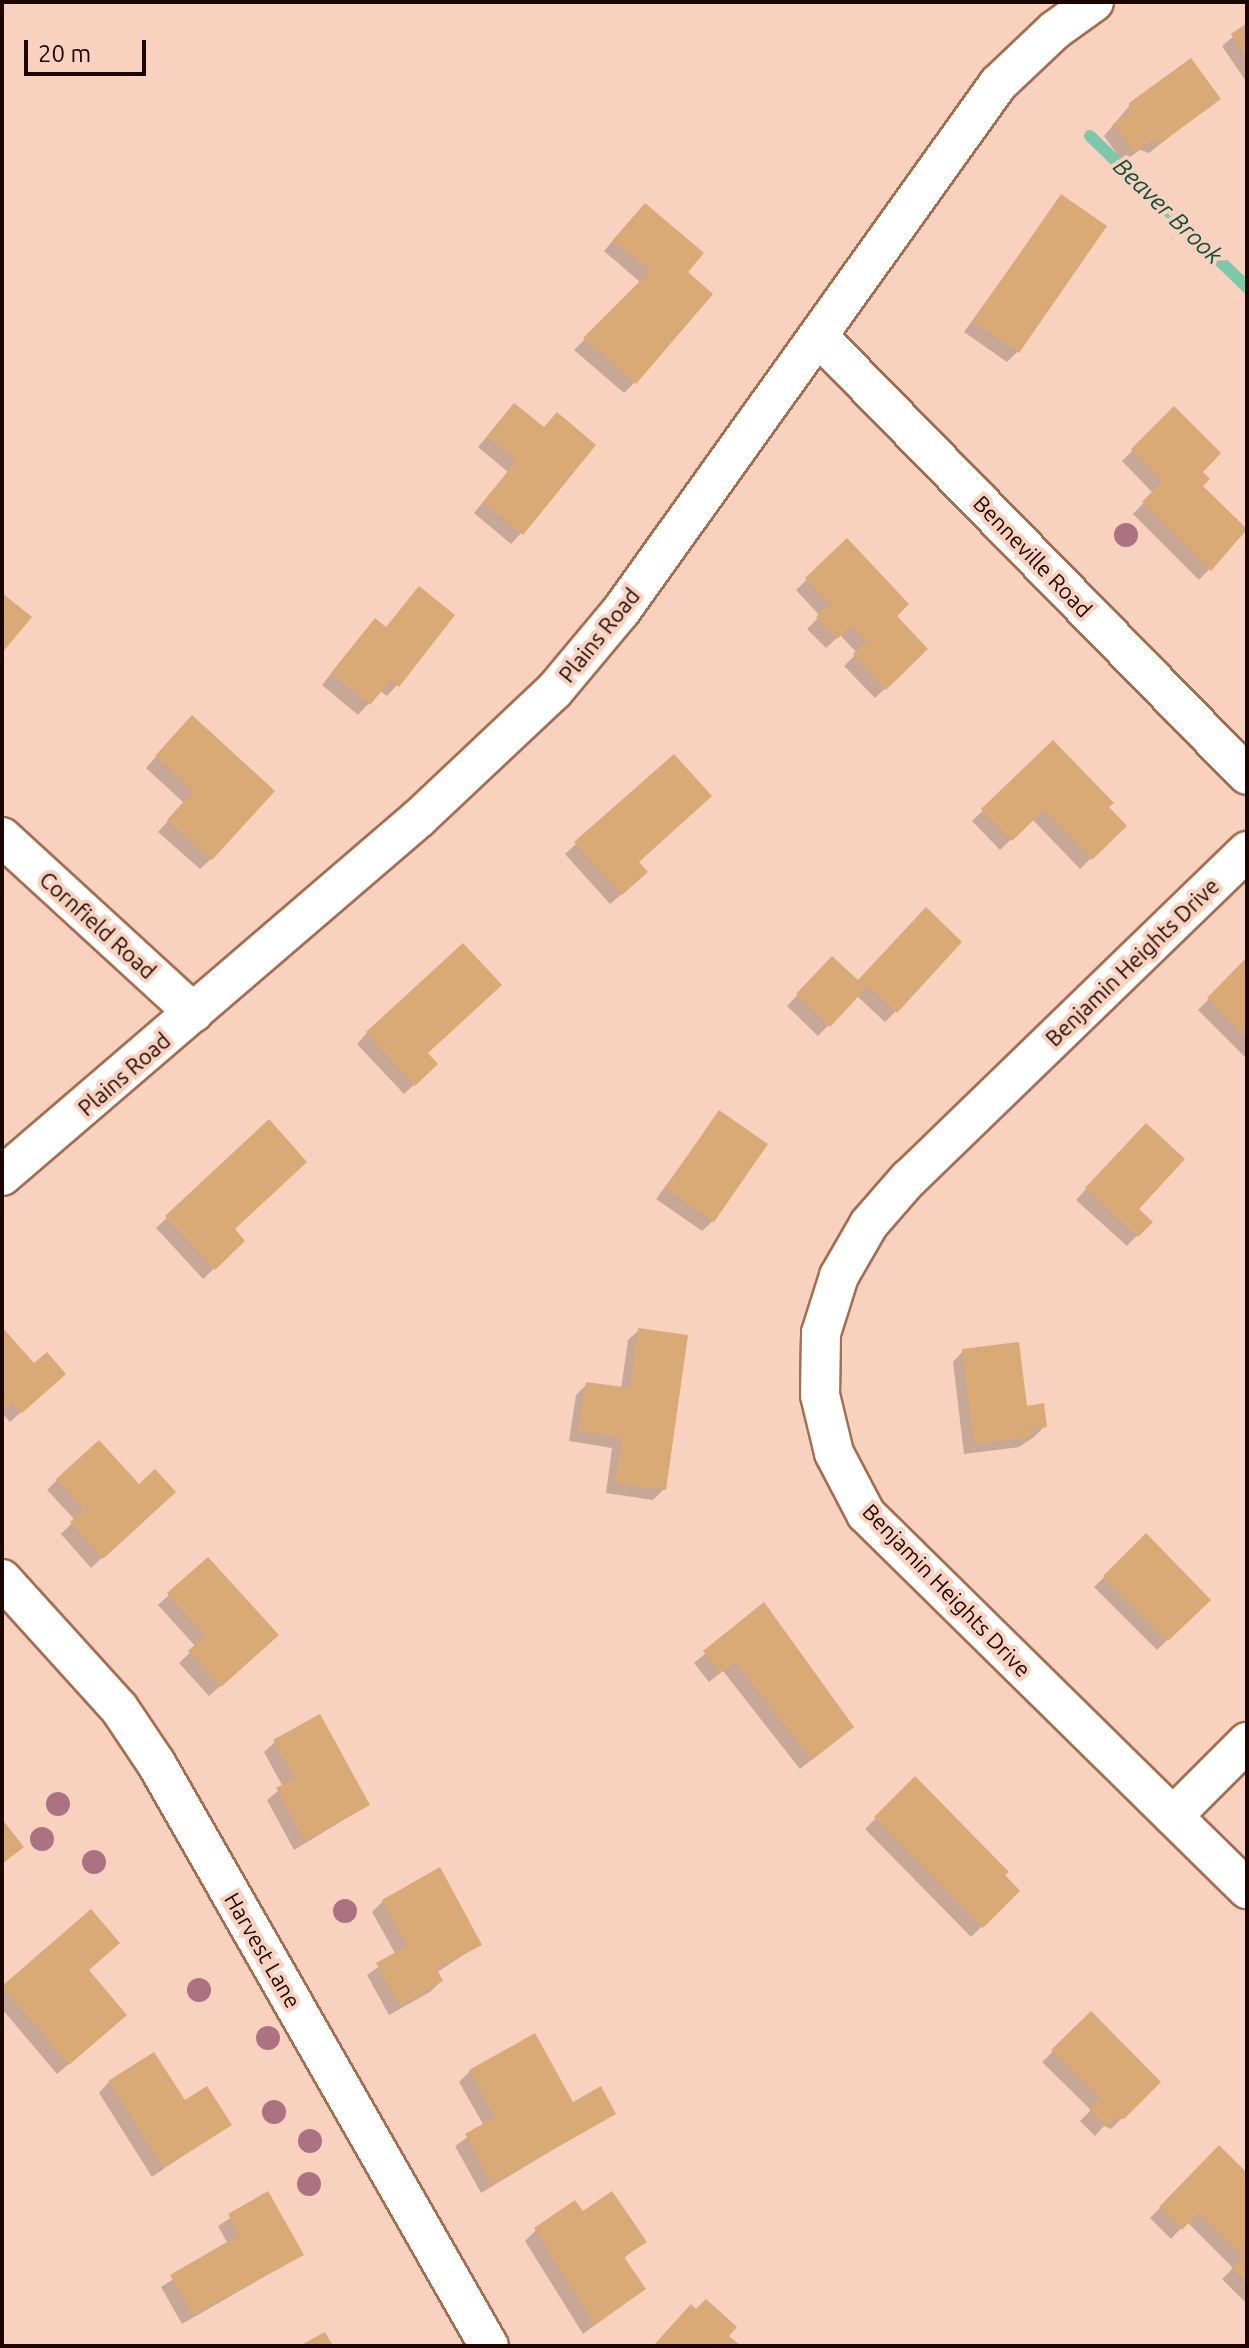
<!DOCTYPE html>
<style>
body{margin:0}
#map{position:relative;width:1249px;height:2348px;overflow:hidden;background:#f9d2bf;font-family:Ubuntu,sans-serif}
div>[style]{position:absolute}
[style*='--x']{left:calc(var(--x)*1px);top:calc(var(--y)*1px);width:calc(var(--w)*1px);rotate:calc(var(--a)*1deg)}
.shadow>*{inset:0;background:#0003}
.stream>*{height:12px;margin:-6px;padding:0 6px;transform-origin:6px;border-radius:6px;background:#7cc8ab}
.building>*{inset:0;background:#d9a976}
.roads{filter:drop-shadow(2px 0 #a76d4f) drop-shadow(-2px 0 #a76d4f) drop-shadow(0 2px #a76d4f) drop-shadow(0 -2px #a76d4f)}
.minor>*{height:38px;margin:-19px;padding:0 19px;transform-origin:19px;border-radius:19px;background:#fff}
.trees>*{width:24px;height:24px;margin:-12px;border-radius:50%;background:#ad7281}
span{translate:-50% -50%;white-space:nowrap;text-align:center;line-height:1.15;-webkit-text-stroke:8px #f9d2bf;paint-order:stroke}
.street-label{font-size:22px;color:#1b0600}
.water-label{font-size:24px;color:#104f3c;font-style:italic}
.frame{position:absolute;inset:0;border:4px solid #1b0600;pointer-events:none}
.scale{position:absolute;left:24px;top:40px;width:122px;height:36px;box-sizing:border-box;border:4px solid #1b0600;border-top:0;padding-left:10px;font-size:24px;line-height:28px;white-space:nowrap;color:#1b0600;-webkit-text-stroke:6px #f9d2bf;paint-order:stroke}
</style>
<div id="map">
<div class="shadow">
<i style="clip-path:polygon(1247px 25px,1247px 83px,1222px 46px)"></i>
<i style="clip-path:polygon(1218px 98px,1149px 153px,1140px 150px,1123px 162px,1104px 136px,1130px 105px)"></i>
<i style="clip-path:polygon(1061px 197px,1017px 352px,1007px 362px,964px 332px)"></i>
<i style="clip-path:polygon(634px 216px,685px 272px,635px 382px,624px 393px,574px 350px,641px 283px,604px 251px)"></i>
<i style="clip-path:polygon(514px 405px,521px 533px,511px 544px,474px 513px,508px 472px,478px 447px)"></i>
<i style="clip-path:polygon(1174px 409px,1200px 472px,1201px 486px,1246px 531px,1199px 580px,1133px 514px,1153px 493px,1122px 461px)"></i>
<i style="clip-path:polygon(847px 541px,894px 616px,926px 649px,875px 698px,844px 666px,857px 653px,840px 635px,826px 648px,807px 629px,820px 616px,796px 590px)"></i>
<i style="clip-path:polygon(453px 616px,397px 685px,387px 696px,380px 691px,358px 715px,322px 685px,365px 631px)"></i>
<i style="clip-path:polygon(181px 729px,211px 859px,200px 869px,158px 832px,184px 803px,146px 768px)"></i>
<i style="clip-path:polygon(1053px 743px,1124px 826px,1080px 869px,1032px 819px,1000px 850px,972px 821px)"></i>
<i style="clip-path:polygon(576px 844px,637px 862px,635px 883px,610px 904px,565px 854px)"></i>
<i style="clip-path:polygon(915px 921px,896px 1011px,885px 1022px,857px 996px,818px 1036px,787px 1006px,832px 959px,858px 982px)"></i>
<i style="clip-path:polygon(1247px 960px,1247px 1059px,1198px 1010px)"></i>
<i style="clip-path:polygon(367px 1033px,426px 1053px,436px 1064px,404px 1094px,357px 1044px)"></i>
<i style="clip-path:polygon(719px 1113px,713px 1221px,702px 1231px,656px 1199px)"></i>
<i style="clip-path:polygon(269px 1122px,232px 1229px,243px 1241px,203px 1279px,156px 1228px)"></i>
<i style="clip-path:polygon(1135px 1136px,1136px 1209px,1150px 1222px,1127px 1246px,1076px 1200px)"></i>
<i style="clip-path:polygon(2px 1330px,53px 1384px,10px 1422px,2px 1413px)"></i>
<i style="clip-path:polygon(639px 1330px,664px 1489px,653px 1500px,606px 1493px,612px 1448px,569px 1441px,576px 1395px,587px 1384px,621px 1389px,628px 1340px)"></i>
<i style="clip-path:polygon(963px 1351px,1045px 1426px,1034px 1437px,1019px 1447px,964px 1454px,953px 1362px)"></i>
<i style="clip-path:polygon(57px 1480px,139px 1487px,163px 1502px,91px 1568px,61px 1534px,75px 1520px,47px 1490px)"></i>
<i style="clip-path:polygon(1146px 1536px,1208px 1600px,1157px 1650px,1094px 1587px)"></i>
<i style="clip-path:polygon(169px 1595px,265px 1646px,209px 1696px,179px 1663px,196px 1647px,158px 1605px)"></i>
<i style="clip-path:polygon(763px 1605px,852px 1727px,800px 1769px,723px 1671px,709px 1682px,694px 1663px)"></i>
<i style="clip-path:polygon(275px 1742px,368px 1805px,294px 1850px,267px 1800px,283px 1787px,264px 1752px)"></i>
<i style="clip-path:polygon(915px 1779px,1018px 1891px,971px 1937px,865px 1829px)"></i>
<i style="clip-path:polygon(383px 1901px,480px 1944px,436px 1973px,441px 1981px,430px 1992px,389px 2015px,367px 1975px,396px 1955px,372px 1912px)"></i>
<i style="clip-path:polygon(91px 1912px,87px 1970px,114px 2025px,57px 2074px,2px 2009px,2px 1988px)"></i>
<i style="clip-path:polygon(1091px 2014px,1158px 2082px,1111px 2129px,1104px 2126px,1095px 2136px,1080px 2121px,1091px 2110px,1042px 2062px)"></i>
<i style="clip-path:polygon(470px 2071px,573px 2104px,614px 2113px,481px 2193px,455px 2146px,484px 2126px,459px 2082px)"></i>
<i style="clip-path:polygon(109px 2082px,184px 2103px,229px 2124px,152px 2177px,99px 2093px)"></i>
<i style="clip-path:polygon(1219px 2148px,1247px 2176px,1247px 2304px,1222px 2279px,1233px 2268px,1187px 2222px,1171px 2239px,1150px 2218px)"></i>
<i style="clip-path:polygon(267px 2194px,302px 2255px,182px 2324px,161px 2287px,228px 2244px,218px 2226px)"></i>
<i style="clip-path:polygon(583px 2214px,644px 2241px,623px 2259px,643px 2289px,583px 2334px,525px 2241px,536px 2230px)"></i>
</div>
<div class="stream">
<i style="--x:1090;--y:136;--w:218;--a:43.9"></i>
</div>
<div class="building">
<i style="clip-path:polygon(1247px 23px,1247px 58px,1231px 34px)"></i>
<i style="clip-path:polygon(1191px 58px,1221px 99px,1161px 143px,1152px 140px,1135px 153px,1113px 124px,1129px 113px,1129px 103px)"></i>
<i style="clip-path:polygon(1061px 194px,1107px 226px,1019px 353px,973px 321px)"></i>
<i style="clip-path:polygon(645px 203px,704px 253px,688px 272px,713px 294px,636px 384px,583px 338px,650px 271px,613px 240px)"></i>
<i style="clip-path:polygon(514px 403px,544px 427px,557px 412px,596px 445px,523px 535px,483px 502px,517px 460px,487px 436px)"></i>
<i style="clip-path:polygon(1174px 406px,1221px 453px,1203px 472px,1210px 479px,1203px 486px,1247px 529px,1211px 571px,1142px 502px,1162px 481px,1131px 449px)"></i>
<i style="clip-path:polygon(847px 538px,909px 604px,897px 616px,928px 649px,886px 690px,853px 654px,867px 641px,851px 626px,837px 639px,816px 617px,830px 604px,805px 578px)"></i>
<i style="clip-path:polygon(419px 586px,455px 615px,399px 687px,391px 680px,370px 705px,331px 673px,375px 618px,386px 627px)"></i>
<i style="clip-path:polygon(2px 593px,32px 617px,2px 653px)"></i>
<i style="clip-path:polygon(192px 715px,275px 791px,212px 860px,167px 820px,193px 791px,155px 756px)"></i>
<i style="clip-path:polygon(1053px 740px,1114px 803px,1109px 807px,1127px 826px,1092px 860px,1044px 810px,1012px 841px,981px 809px)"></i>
<i style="clip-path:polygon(674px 754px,712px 796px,639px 862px,648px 872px,622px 895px,574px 842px)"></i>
<i style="clip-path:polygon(926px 907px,962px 942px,897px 1013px,868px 986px,830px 1027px,796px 994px,832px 956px,858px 980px)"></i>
<i style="clip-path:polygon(463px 943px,502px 985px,428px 1053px,438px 1064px,415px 1086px,366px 1032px)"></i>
<i style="clip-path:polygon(1247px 957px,1247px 1038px,1207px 998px)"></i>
<i style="clip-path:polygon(719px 1110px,768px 1144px,714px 1222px,665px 1188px)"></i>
<i style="clip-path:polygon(269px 1119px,307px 1162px,235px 1229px,245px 1241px,215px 1270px,165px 1216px)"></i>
<i style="clip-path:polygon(1146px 1123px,1185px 1159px,1139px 1209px,1153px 1222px,1138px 1237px,1085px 1188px)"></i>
<i style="clip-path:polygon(2px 1327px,34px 1363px,47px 1352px,66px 1374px,22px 1413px,12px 1403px,2px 1412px)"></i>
<i style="clip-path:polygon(638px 1328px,688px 1335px,666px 1490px,615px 1483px,622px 1438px,578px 1431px,586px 1382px,630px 1388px)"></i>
<i style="clip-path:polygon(1019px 1342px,1027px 1406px,1044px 1403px,1047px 1427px,1030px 1429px,1031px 1437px,974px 1444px,962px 1349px)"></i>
<i style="clip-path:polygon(99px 1440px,139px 1484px,155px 1469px,176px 1492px,103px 1559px,70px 1522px,84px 1509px,56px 1479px)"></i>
<i style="clip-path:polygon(1146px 1533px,1211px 1600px,1168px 1641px,1103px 1576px)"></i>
<i style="clip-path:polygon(208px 1557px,279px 1635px,221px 1687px,188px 1651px,205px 1636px,167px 1593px)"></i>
<i style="clip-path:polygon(764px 1602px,854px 1727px,812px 1760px,735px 1662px,720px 1673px,703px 1651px)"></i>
<i style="clip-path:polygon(320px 1714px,370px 1805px,305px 1841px,276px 1788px,295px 1778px,273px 1740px)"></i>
<i style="clip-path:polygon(915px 1776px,1009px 1872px,1005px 1875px,1020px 1891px,983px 1928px,874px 1817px)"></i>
<i style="clip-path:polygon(2px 1819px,24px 1847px,2px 1864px)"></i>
<i style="clip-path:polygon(440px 1867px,482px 1945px,437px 1969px,443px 1981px,400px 2006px,376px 1963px,407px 1946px,382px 1900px)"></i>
<i style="clip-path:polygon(91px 1909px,120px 1943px,89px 1970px,127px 2015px,69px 2065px,2px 1986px)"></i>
<i style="clip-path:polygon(1091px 2011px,1161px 2082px,1124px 2119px,1116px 2117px,1107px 2127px,1089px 2109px,1100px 2098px,1051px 2050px)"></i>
<i style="clip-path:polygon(535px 2033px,573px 2102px,601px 2086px,616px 2114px,492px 2184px,465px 2134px,495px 2117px,469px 2070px)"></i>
<i style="clip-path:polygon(154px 2052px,185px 2100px,207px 2086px,232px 2125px,164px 2168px,108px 2081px)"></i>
<i style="clip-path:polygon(1219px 2145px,1247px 2173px,1247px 2284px,1231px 2267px,1242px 2256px,1198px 2213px,1182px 2230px,1159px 2207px)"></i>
<i style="clip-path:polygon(268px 2191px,304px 2255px,193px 2315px,170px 2275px,239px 2235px,228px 2214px)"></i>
<i style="clip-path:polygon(612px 2191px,647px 2242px,624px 2257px,646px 2289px,595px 2325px,534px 2228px,575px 2200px,583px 2211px)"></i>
<i style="clip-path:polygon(706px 2299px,737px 2327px,729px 2336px,741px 2346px,653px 2346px,691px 2304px,696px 2309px)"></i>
<i style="clip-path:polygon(325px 2332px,333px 2346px,299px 2346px)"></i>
</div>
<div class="roads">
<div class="minor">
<i style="--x:819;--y:337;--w:612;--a:45.66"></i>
<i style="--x:2;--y:837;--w:260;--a:42.5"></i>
<i style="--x:1247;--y:851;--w:470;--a:135.9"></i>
<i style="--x:909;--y:1178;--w:61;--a:131"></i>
<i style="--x:869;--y:1224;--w:60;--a:120"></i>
<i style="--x:839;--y:1276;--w:60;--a:107.5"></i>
<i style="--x:821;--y:1333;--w:62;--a:90.9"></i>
<i style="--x:820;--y:1395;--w:60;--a:76.4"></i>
<i style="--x:834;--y:1453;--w:69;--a:62.3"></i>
<i style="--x:866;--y:1514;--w:535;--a:44.55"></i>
<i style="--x:2;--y:1176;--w:550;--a:-40.65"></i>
<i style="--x:419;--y:818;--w:185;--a:-43.3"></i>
<i style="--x:554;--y:691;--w:104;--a:-50.1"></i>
<i style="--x:621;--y:611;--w:648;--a:-54.42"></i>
<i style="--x:998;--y:84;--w:79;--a:-43.5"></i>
<i style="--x:1055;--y:30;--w:48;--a:-35.7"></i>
<i style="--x:2;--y:1579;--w:174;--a:47.8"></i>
<i style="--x:119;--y:1708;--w:66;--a:56.1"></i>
<i style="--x:156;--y:1763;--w:671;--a:60.27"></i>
<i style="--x:1173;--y:1816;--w:105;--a:-45"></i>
</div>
</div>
<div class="trees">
<i style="left:1126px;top:535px"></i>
<i style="left:58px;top:1804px"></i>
<i style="left:42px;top:1839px"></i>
<i style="left:94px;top:1862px"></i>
<i style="left:345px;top:1911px"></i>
<i style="left:199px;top:1990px"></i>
<i style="left:268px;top:2038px"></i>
<i style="left:274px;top:2112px"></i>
<i style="left:310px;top:2141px"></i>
<i style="left:309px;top:2184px"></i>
</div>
<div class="street-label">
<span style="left:1033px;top:556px;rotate:46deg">Benneville Road</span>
<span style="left:599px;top:635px;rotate:-51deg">Plains Road</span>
<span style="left:98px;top:925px;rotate:42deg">Cornfield Road</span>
<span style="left:1132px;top:962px;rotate:-44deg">Benjamin Heights Drive</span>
<span style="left:124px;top:1074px;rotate:-41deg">Plains Road</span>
<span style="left:947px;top:1590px;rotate:46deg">Benjamin Heights Drive</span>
<span style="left:263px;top:1950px;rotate:60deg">Harvest Lane</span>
</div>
<div class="water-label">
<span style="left:1168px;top:211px;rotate:44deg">Beaver Brook</span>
</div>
<div class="frame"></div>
<div class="scale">20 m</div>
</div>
